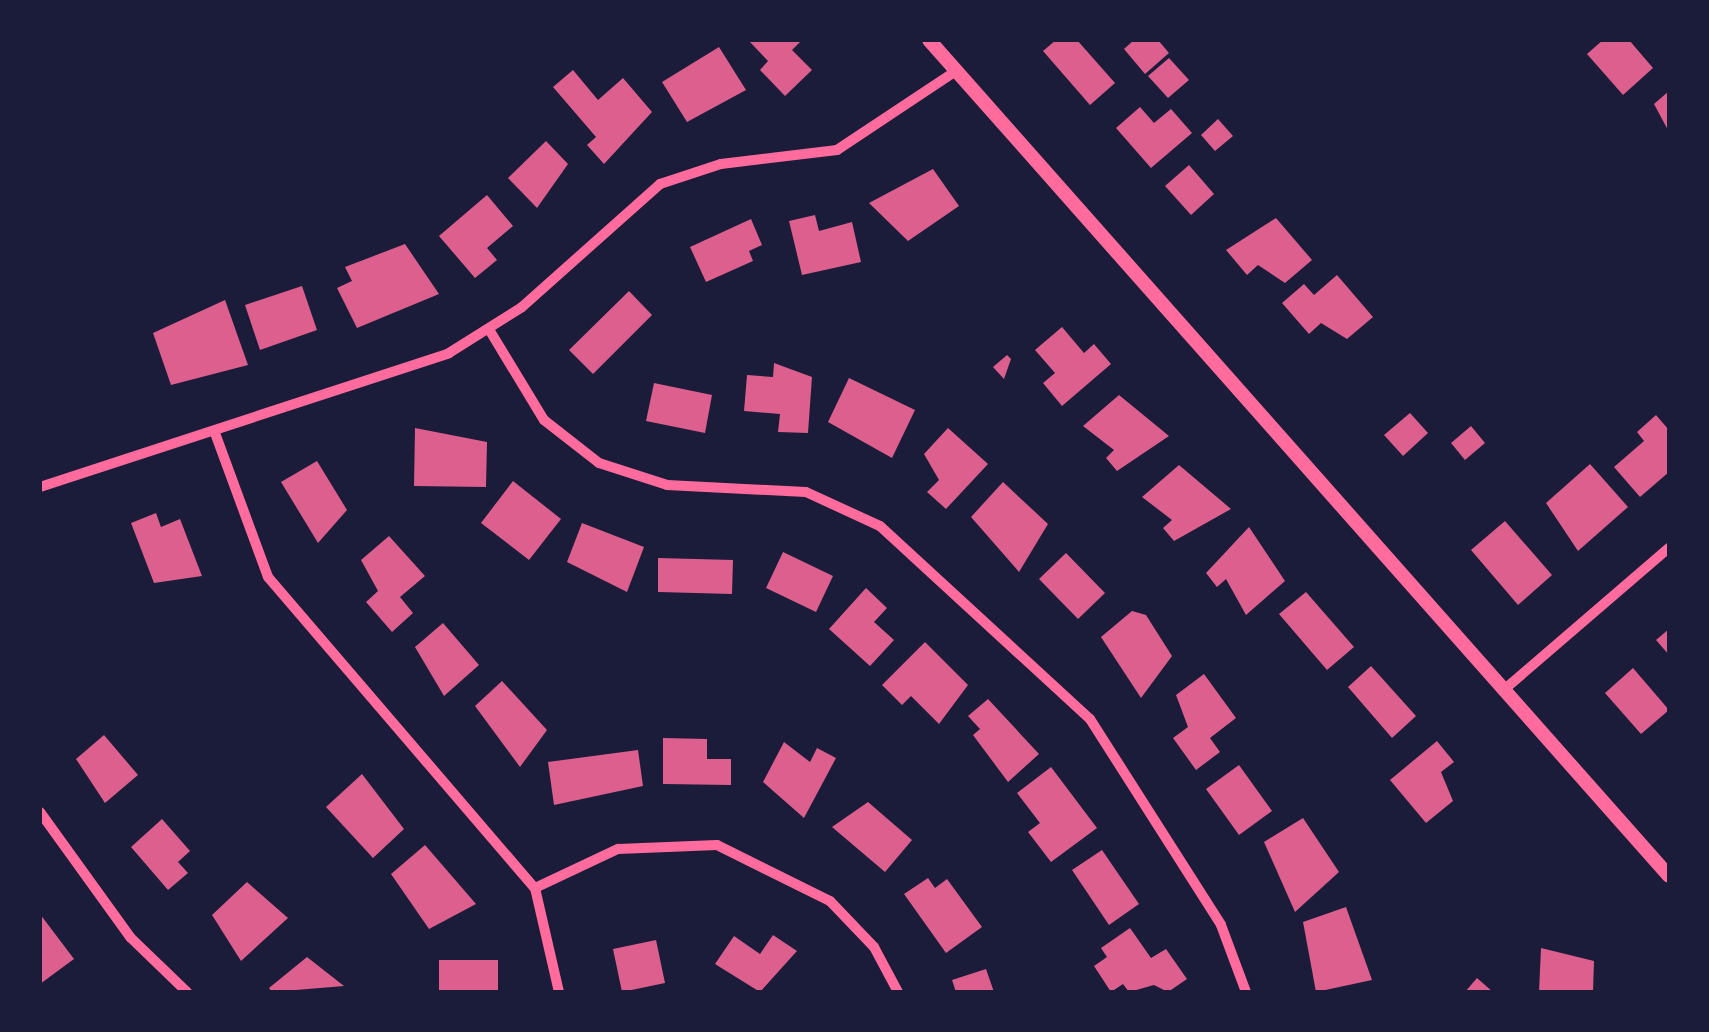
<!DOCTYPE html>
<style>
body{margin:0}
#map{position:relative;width:1709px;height:1032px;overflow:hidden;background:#1b1b3a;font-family:"Libre Baskerville",serif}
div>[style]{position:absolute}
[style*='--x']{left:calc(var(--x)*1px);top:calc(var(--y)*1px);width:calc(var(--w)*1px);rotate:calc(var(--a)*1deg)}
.building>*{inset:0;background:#dd5f8e}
.minor>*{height:10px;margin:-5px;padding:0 5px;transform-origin:5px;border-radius:5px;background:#ff6b9d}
.tertiary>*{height:14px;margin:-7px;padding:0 7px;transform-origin:7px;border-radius:7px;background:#ff6b9d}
span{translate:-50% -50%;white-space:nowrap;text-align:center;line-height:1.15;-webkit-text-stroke:8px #1b1b3a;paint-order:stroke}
.frame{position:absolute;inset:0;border:42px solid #1b1b3a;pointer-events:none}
</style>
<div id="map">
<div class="building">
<i style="clip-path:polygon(802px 40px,792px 50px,812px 70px,785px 96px,760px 70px,768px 61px,750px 42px)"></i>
<i style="clip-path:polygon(1056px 40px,1077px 40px,1115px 83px,1090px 105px,1043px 51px)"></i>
<i style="clip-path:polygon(1134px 40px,1158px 40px,1169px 53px,1145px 74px,1124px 49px)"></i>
<i style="clip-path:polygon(1603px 40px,1629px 40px,1653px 68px,1623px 95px,1587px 54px)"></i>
<i style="clip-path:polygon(719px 47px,746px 90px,687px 122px,662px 82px)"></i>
<i style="clip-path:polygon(1169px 58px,1189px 80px,1168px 98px,1148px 76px)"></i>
<i style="clip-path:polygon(573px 70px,598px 100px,623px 78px,652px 112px,604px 164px,587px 145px,596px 137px,553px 87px)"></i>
<i style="clip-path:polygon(1669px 91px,1669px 132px,1654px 104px)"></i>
<i style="clip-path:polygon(1140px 107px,1154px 123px,1171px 109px,1192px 133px,1151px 168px,1116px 128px)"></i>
<i style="clip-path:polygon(1218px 119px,1233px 136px,1215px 151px,1201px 135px)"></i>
<i style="clip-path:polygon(546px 141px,568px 164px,537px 208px,508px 178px)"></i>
<i style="clip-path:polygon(1189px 165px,1214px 194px,1191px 215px,1165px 186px)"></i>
<i style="clip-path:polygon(933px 169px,959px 206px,908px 241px,869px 203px)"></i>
<i style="clip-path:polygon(487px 195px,513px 226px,487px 248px,497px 260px,475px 278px,439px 236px)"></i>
<i style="clip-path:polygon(815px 215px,819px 231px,852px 222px,861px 262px,802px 275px,789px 221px)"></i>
<i style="clip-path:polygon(1276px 218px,1312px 260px,1285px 283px,1258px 265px,1247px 275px,1226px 250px)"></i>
<i style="clip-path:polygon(751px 219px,762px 245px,749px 251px,753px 261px,706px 282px,690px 247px)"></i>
<i style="clip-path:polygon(405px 244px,439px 294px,357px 328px,337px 288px,352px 281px,345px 267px)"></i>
<i style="clip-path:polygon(1337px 275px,1373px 317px,1347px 339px,1321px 323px,1309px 334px,1282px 303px,1304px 284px,1314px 295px)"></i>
<i style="clip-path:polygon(302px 286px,317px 330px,260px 350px,245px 305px)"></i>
<i style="clip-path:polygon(629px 291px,652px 315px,593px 374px,569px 350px)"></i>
<i style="clip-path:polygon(225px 300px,248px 365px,171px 385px,153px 333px)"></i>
<i style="clip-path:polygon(1062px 327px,1084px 353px,1094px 344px,1111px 364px,1062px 406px,1043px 383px,1055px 373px,1035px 350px)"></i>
<i style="clip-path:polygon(1007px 355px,1011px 359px,1004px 379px,993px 367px)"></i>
<i style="clip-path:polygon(774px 363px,812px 377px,808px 433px,778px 432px,780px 414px,744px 411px,747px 375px,773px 377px)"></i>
<i style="clip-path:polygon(849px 378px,915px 410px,892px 458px,828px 422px)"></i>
<i style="clip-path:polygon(654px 383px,712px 395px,705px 433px,646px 421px)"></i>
<i style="clip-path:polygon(1119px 395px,1169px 436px,1117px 471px,1106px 458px,1114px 450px,1083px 426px)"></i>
<i style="clip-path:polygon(1410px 413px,1428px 433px,1403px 456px,1384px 435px)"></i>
<i style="clip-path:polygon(1656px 415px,1669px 430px,1669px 472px,1640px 497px,1614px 467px,1644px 441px,1637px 432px)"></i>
<i style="clip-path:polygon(1471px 426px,1485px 443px,1465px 460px,1451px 443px)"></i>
<i style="clip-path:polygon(415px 428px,487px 442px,486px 487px,414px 486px)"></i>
<i style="clip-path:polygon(948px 428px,988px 464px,946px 509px,927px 492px,939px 480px,924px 454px)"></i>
<i style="clip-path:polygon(317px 461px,347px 510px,318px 543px,281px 482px)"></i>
<i style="clip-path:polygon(1590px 464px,1628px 507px,1578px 551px,1546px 503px)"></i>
<i style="clip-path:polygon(1179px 465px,1231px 509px,1174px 541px,1163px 528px,1172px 520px,1142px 497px)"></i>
<i style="clip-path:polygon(513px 481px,561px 519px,529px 560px,481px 523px)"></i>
<i style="clip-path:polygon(1003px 482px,1048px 524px,1019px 572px,971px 517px)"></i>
<i style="clip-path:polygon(156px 513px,161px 527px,180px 519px,202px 576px,154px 583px,131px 523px)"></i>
<i style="clip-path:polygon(1505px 521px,1552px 575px,1518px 605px,1471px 550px)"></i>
<i style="clip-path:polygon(582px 523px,644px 547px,627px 592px,567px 562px)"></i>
<i style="clip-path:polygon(1249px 527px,1285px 581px,1246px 615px,1226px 579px,1217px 587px,1206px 573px)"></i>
<i style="clip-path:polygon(389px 536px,425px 576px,400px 597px,413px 613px,392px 632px,366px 602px,378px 591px,361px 560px)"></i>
<i style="clip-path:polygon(783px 552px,833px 576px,816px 612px,766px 588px)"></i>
<i style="clip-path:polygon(1066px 553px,1105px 593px,1078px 619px,1039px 579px)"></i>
<i style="clip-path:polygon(658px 558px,733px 560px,732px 594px,658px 592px)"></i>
<i style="clip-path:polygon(866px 588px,887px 608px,874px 622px,894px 640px,870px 666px,829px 629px)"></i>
<i style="clip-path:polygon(1306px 592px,1354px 647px,1327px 670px,1279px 614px)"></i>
<i style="clip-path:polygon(1132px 611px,1146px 615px,1172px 656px,1141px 698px,1101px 637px)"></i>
<i style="clip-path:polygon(443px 623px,479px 665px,444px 696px,415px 647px)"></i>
<i style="clip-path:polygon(1669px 629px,1669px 655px,1656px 640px)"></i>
<i style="clip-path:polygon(925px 642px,968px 685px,939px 724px,911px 696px,902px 705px,882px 685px)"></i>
<i style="clip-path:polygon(1371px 666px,1416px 716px,1392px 738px,1348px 687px)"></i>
<i style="clip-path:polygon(1633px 668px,1669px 710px,1641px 734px,1605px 693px)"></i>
<i style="clip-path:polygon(1204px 674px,1236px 718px,1210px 738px,1220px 752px,1196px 770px,1173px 738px,1188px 727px,1176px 695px)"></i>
<i style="clip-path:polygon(502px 681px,547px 730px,520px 767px,475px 706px)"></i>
<i style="clip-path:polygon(988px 699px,1039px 754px,1008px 782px,973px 735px,980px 729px,968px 716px)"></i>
<i style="clip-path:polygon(104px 735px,138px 775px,105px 803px,76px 759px)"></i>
<i style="clip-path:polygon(663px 738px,707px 739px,707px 759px,731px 759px,731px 785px,663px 784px)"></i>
<i style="clip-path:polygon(1437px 741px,1454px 762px,1441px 772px,1453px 801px,1426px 823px,1390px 780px)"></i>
<i style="clip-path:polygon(784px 742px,810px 762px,817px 748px,836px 758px,804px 818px,763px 782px)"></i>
<i style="clip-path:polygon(638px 750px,643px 786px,554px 805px,548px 762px)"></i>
<i style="clip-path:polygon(1239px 765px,1272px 811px,1239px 835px,1206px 789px)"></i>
<i style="clip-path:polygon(1051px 767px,1097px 828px,1051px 862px,1028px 832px,1040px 823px,1017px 793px)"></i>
<i style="clip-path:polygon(362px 774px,404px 829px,373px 858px,326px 807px)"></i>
<i style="clip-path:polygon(868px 802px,912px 840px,885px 872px,832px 827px)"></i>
<i style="clip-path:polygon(1303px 818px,1339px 872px,1295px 912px,1264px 842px)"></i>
<i style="clip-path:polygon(162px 819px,190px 851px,178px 862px,188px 873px,168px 890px,131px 847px)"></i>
<i style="clip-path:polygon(425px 845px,476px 904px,429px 929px,391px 874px)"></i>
<i style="clip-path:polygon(1102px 850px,1139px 904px,1109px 925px,1072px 870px)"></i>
<i style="clip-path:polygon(928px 878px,935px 888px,947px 879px,982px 927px,946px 953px,904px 894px)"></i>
<i style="clip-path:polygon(247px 882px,288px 918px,241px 961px,212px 915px)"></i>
<i style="clip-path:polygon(1346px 907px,1372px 980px,1316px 992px,1303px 922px)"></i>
<i style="clip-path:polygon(40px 914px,74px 959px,40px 984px)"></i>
<i style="clip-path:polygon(1130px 928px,1151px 958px,1166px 949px,1187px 979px,1168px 992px,1154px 985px,1129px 992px,1123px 984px,1111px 992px,1094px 966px,1107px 957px,1101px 948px)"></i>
<i style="clip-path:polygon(773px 935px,797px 951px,760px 992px,715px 964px,734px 936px,760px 954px)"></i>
<i style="clip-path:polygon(656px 940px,665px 983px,622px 992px,613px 949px)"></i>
<i style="clip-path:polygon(1541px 948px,1594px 961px,1593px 992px,1539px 992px)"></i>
<i style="clip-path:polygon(307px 957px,344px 986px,272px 992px,269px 988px)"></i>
<i style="clip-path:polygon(439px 960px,498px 960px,498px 992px,439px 992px)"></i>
<i style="clip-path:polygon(986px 969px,994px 992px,956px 992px,952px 980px)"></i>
<i style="clip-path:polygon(1477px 978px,1493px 992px,1465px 992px)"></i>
</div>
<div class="minor">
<i style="--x:490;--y:331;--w:104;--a:58.8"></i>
<i style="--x:544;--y:420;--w:70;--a:38"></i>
<i style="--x:599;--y:463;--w:71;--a:17.9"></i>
<i style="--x:667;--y:485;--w:139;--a:2.9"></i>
<i style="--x:806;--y:492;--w:81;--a:24.7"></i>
<i style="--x:880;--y:526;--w:285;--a:42.6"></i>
<i style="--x:1090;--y:719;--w:244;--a:57.5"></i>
<i style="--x:1221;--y:925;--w:72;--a:69.5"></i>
<i style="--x:215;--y:433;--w:153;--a:69.8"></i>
<i style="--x:268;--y:577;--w:410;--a:49.4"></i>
<i style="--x:535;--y:888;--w:107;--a:77"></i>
<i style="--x:40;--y:487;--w:430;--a:-18.1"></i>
<i style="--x:449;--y:353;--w:86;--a:-32.2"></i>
<i style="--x:522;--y:307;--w:185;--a:-41.7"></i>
<i style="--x:660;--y:184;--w:64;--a:-18.2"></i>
<i style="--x:721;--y:164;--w:117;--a:-6.9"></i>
<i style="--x:837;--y:150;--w:143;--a:-33.6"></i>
<i style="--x:1506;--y:688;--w:215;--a:-40.7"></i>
<i style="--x:40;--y:812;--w:155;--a:54.2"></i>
<i style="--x:131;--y:938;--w:78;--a:44"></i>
<i style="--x:535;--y:888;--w:92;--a:-25.2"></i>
<i style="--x:618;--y:849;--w:99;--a:-2.3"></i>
<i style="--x:717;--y:845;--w:126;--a:26.4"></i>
<i style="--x:830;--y:901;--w:64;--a:46.3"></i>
<i style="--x:874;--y:947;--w:51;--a:61.9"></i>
</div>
<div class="tertiary">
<i style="--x:929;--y:40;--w:1116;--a:48.49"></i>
</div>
<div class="frame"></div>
</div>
